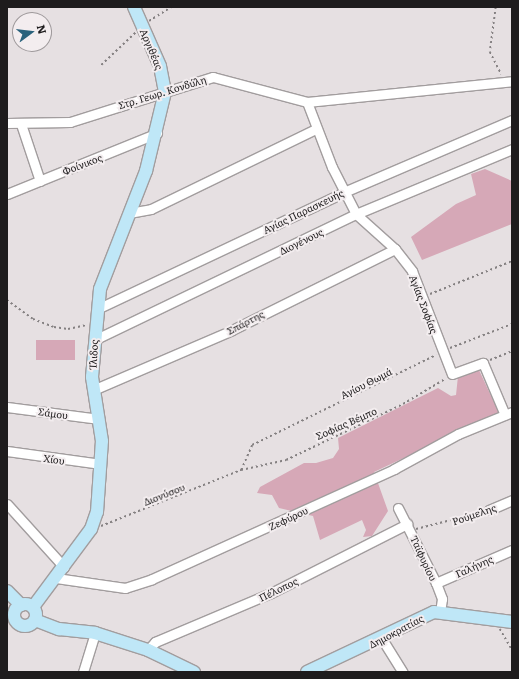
<!DOCTYPE html>
<meta charset="utf-8">
<style>
body{margin:0}
#map{position:relative;width:519px;height:679px;overflow:hidden;background:#e6e0e2;font-family:Literata,serif}
div>[style]{position:absolute}
[style*='--x']{left:calc(var(--x)*1px);top:calc(var(--y)*1px);width:calc(var(--w)*1px);rotate:calc(var(--a)*1deg)}
.green>*{inset:0;background:#d6a8b7}
.path>*{height:1.5px;margin-top:-0.75px;transform-origin:0;background:repeating-linear-gradient(90deg,#858182 0 2px,transparent 0 5px)}
.roads{filter:drop-shadow(1px 0 #a29d9e) drop-shadow(-1px 0 #a29d9e) drop-shadow(0 1px #a29d9e) drop-shadow(0 -1px #a29d9e)}
.street>*{height:9px;margin:-4.5px;padding:0 4.5px;transform-origin:4.5px;border-radius:4.5px;background:#fff}
.secondary>*{height:12px;margin:-6px;padding:0 6px;transform-origin:6px;border-radius:6px;background:#bfe7f7}
.secondary>.ring{margin:-6px;padding:0;box-sizing:content-box;background:none;border:12px solid #bfe7f7;border-radius:50%}
span{translate:-50% -50%;white-space:nowrap;text-align:center;line-height:1.15;-webkit-text-stroke:4px #f3edef;paint-order:stroke}
.street-label{font-size:10px;color:#1e1c1d}
.frame{position:absolute;inset:0;border:8px solid #1e1c1d;pointer-events:none}
.north{position:absolute;left:12px;top:12px;width:40px;height:40px;box-sizing:border-box;background:#f3edef;border:1px solid #9e999b;border-radius:50%;rotate:75deg;font-size:11px;font-weight:700;line-height:16px;text-align:center;color:#1e1c1d}
.north::after{content:'';display:block;margin:auto;width:14px;height:18px;background:#2a627c;clip-path:polygon(50% 0,100% 100%,50% 72%,0 100%)}
</style>
<div id="map">
<div class="green">
<i style="clip-path:polygon(485px 169px,512px 181px,512px 224px,422px 260px,411px 237px,456px 204px,476px 195px,471px 174px)"></i>
<i style="clip-path:polygon(36px 340px,75px 340px,75px 360px,36px 360px)"></i>
<i style="clip-path:polygon(479px 370px,499px 413px,374px 472px,388px 511px,372px 536px,363px 537px,366px 530px,362px 520px,320px 540px,313px 516px,279px 508px,272px 495px,257px 493px,260px 487px,304px 463px,316px 463px,333px 458px,339px 449px,338px 438px,438px 388px,451px 396px,456px 395px,458px 376px)"></i>
</div>
<div class="path">
<i style="--x:496;--y:7;--w:45;--a:97.6"></i>
<i style="--x:490;--y:52;--w:25;--a:63"></i>
<i style="--x:149;--y:21;--w:26;--a:-32"></i>
<i style="--x:101;--y:65;--w:48;--a:-43.3"></i>
<i style="--x:430;--y:294;--w:88;--a:-21.9"></i>
<i style="--x:7;--y:300;--w:32;--a:36"></i>
<i style="--x:33;--y:319;--w:22;--a:21"></i>
<i style="--x:54;--y:327;--w:14;--a:8"></i>
<i style="--x:68;--y:329;--w:19;--a:-12"></i>
<i style="--x:450;--y:348;--w:66;--a:-21.2"></i>
<i style="--x:490;--y:360;--w:24;--a:-22"></i>
<i style="--x:241;--y:470;--w:27;--a:-66"></i>
<i style="--x:252;--y:445;--w:205;--a:-26.1"></i>
<i style="--x:101;--y:526;--w:151;--a:-21.8"></i>
<i style="--x:241;--y:470;--w:46;--a:-12.5"></i>
<i style="--x:286;--y:460;--w:130;--a:-25.6"></i>
<i style="--x:403;--y:404;--w:49;--a:-30.8"></i>
<i style="--x:416;--y:529;--w:68;--a:-14.4"></i>
<i style="--x:500;--y:629;--w:24;--a:60"></i>
</div>
<div class="roads">
<div class="street">
<i style="--x:307;--y:102;--w:70;--a:69"></i>
<i style="--x:332;--y:167;--w:53;--a:62.9"></i>
<i style="--x:356;--y:214;--w:52;--a:41.9"></i>
<i style="--x:395;--y:249;--w:28;--a:52"></i>
<i style="--x:412;--y:271;--w:110;--a:68.8"></i>
<i style="--x:452;--y:374;--w:33;--a:-20"></i>
<i style="--x:483;--y:363;--w:56;--a:67.1"></i>
<i style="--x:7;--y:123;--w:63;--a:-0.9"></i>
<i style="--x:70;--y:122;--w:150;--a:-17.5"></i>
<i style="--x:213;--y:77;--w:97;--a:14.9"></i>
<i style="--x:307;--y:102;--w:206;--a:-5.8"></i>
<i style="--x:21;--y:124;--w:60;--a:71.6"></i>
<i style="--x:7;--y:194;--w:162;--a:-22.1"></i>
<i style="--x:129;--y:213;--w:22;--a:-10"></i>
<i style="--x:151;--y:209;--w:183;--a:-25.9"></i>
<i style="--x:97;--y:309;--w:273;--a:-25.3"></i>
<i style="--x:344;--y:192;--w:183;--a:-23.2"></i>
<i style="--x:94;--y:340;--w:291;--a:-25.7"></i>
<i style="--x:356;--y:214;--w:169;--a:-22.6"></i>
<i style="--x:93;--y:390;--w:151;--a:-23.3"></i>
<i style="--x:232;--y:330;--w:182;--a:-26.4"></i>
<i style="--x:7;--y:407;--w:93;--a:7.4"></i>
<i style="--x:7;--y:451;--w:95;--a:7.9"></i>
<i style="--x:7;--y:504;--w:85;--a:47.9"></i>
<i style="--x:398;--y:508;--w:84;--a:63.1"></i>
<i style="--x:436;--y:583;--w:17;--a:69"></i>
<i style="--x:442;--y:599;--w:12;--a:99"></i>
<i style="--x:489;--y:510;--w:25;--a:-23"></i>
<i style="--x:56;--y:578;--w:70;--a:8.2"></i>
<i style="--x:125;--y:588;--w:28;--a:-18"></i>
<i style="--x:152;--y:579;--w:266;--a:-24.4"></i>
<i style="--x:394;--y:469;--w:73;--a:-28.7"></i>
<i style="--x:458;--y:434;--w:58;--a:-22.2"></i>
<i style="--x:436;--y:583;--w:83;--a:-23.5"></i>
<i style="--x:382;--y:639;--w:39;--a:58"></i>
<i style="--x:148;--y:650;--w:11;--a:-49"></i>
<i style="--x:155;--y:642;--w:126;--a:-22.9"></i>
<i style="--x:271;--y:593;--w:153;--a:-26.9"></i>
<i style="--x:83;--y:672;--w:41;--a:-72.9"></i>
</div>
<div class="secondary">
<i style="--x:7;--y:591;--w:20;--a:45"></i>
<i class="ring" style="left:14px;top:604px;width:10px;height:10px"></i>
<i style="--x:33;--y:607;--w:97;--a:-53.4"></i>
<i style="--x:91;--y:529;--w:18;--a:-71"></i>
<i style="--x:97;--y:512;--w:71;--a:-86"></i>
<i style="--x:102;--y:441;--w:65;--a:-98.9"></i>
<i style="--x:92;--y:377;--w:88;--a:-84.8"></i>
<i style="--x:100;--y:289;--w:127;--a:-68.7"></i>
<i style="--x:146;--y:171;--w:81;--a:-76.5"></i>
<i style="--x:165;--y:92;--w:26;--a:-101"></i>
<i style="--x:160;--y:66;--w:64;--a:-113.8"></i>
<i style="--x:35;--y:620;--w:26;--a:21"></i>
<i style="--x:59;--y:629;--w:36;--a:6"></i>
<i style="--x:95;--y:633;--w:56;--a:17.8"></i>
<i style="--x:148;--y:650;--w:51;--a:25.6"></i>
<i style="--x:307;--y:672;--w:140;--a:-25.3"></i>
<i style="--x:434;--y:612;--w:79;--a:7.3"></i>
</div>
</div>
<div class="street-label">
<span style="left:152px;top:49px;rotate:67deg">Αργιθέας</span>
<span style="left:162px;top:92px;rotate:-17deg">Στρ. Γεωρ. Κονδύλη</span>
<span style="left:82px;top:164px;rotate:-21deg">Φοίνικος</span>
<span style="left:303px;top:211px;rotate:-26deg">Αγίας Παρασκευής</span>
<span style="left:301px;top:241px;rotate:-26deg">Διογένους</span>
<span style="left:424px;top:304px;rotate:69deg">Αγίας Σοφίας</span>
<span style="left:245px;top:322px;rotate:-28deg">Σπάρτης</span>
<span style="left:93px;top:354px;rotate:-87deg">Ίλιδος</span>
<span style="left:366px;top:383px;rotate:-27deg">Αγίου Θωμά</span>
<span style="left:53px;top:413px;rotate:8deg">Σάμου</span>
<span style="left:346px;top:423px;rotate:-24deg">Σοφίας Βέμπο</span>
<span style="left:54px;top:459px;rotate:8deg">Χίου</span>
<span style="left:164px;top:494px;rotate:-22deg">Διονύσου</span>
<span style="left:474px;top:514px;rotate:-19deg">Ρούμελης</span>
<span style="left:288px;top:518px;rotate:-25deg">Ζεφύρου</span>
<span style="left:424px;top:558px;rotate:65deg">Ταϊφυρίου</span>
<span style="left:474px;top:566px;rotate:-24deg">Γαλήνης</span>
<span style="left:278px;top:589px;rotate:-26deg">Πέλοπος</span>
<span style="left:396px;top:631px;rotate:-28deg">Δημοκρατίας</span>
</div>
<div class="frame"></div>
<div class="north">N</div>
</div>
